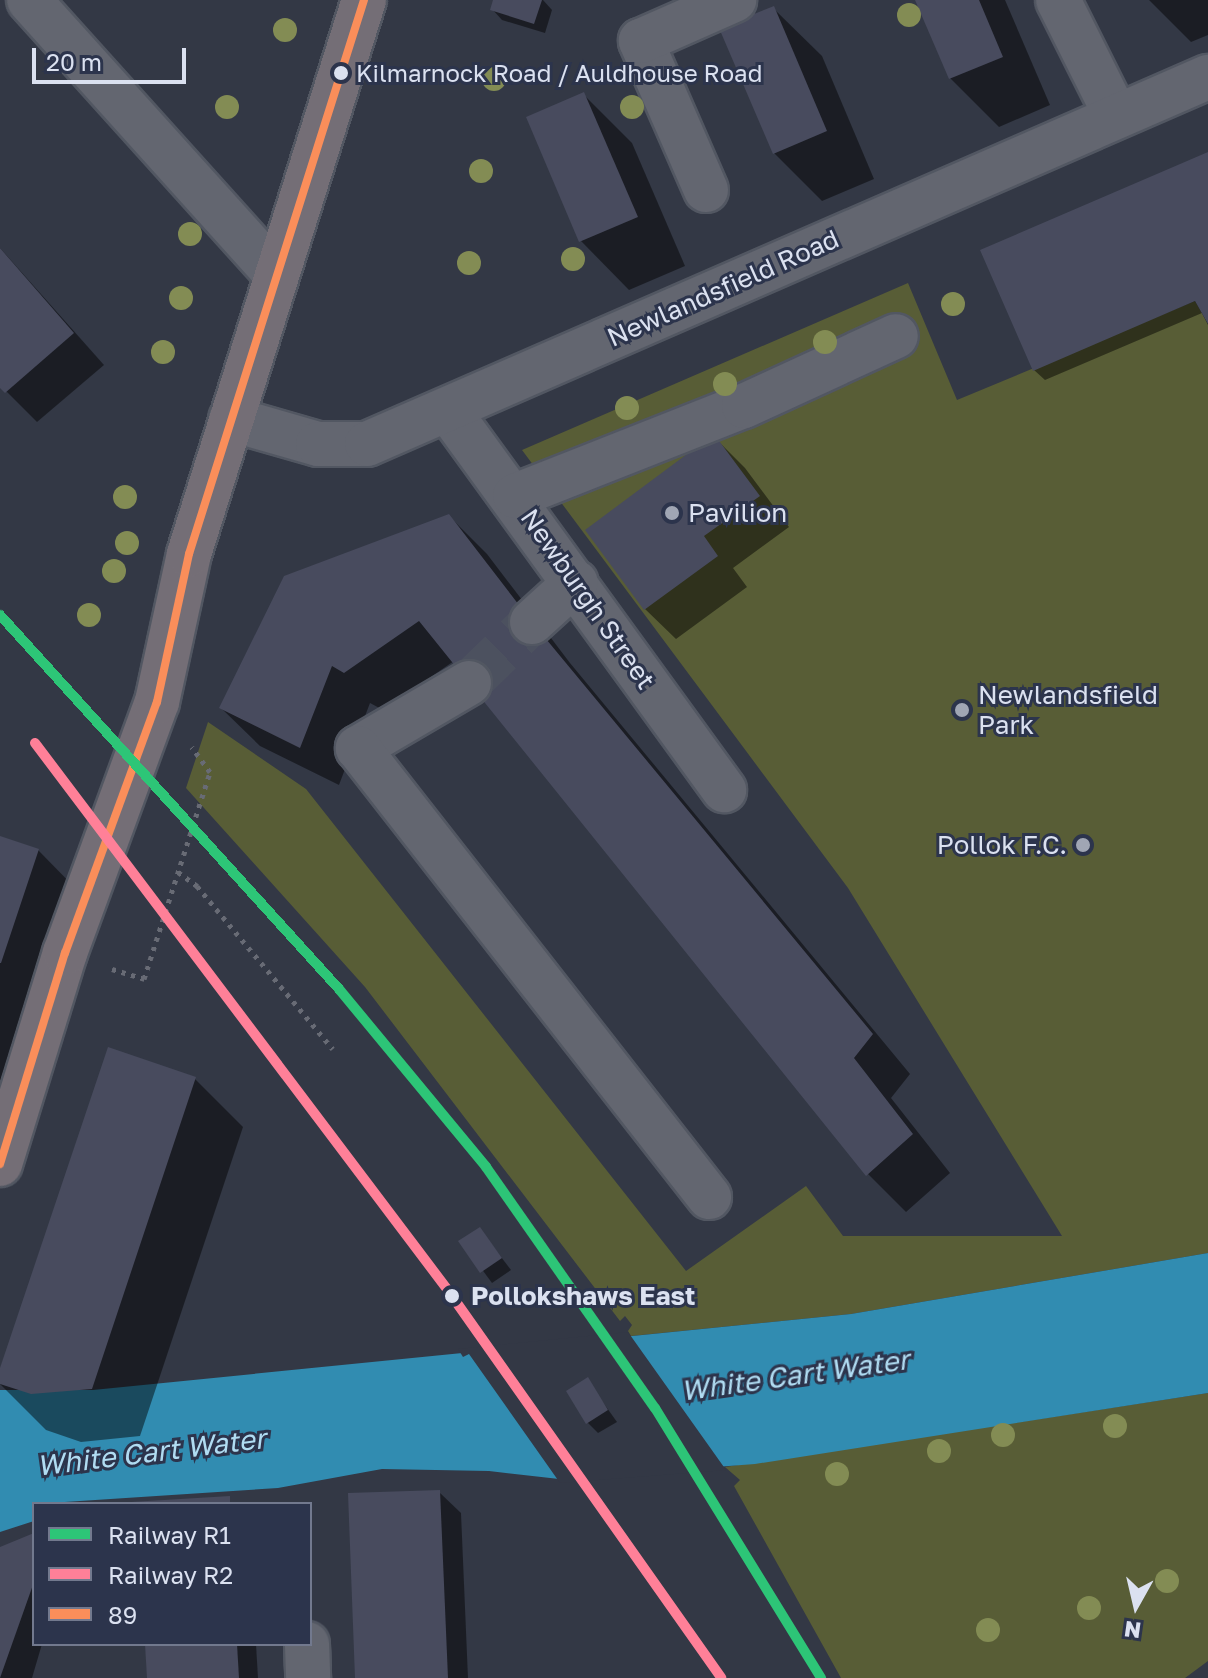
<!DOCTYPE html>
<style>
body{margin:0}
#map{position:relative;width:1208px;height:1678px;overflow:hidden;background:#333845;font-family:"Golos Text",sans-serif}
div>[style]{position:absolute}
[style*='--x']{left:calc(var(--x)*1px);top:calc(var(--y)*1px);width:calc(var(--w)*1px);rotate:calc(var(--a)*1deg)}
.green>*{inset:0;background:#585d36}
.water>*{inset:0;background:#318cb1}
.pier>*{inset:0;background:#333845}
.shadow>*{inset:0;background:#0007}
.building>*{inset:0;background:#484b5e}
.minor-tunnel>*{height:44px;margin-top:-22px;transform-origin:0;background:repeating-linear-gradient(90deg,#4c515f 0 44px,transparent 0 66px)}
.path>*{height:5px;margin-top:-2.5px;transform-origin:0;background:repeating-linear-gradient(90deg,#686b75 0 4px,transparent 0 10px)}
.roads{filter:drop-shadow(2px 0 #525762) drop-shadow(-2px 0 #525762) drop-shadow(0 2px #525762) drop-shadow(0 -2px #525762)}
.minor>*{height:44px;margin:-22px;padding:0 22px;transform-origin:22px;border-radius:22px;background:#636670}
.major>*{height:44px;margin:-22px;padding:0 22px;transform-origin:22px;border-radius:22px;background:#746e76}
.bus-1>*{height:8px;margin:-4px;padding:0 4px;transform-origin:4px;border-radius:4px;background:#fa8e5a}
.rail-1>*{height:10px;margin:-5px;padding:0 5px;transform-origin:5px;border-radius:5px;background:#2dc577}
.rail-2>*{height:10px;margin:-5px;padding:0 5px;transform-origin:5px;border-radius:5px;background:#ff8098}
.trees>*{width:24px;height:24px;margin:-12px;border-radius:50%;background:#838c54}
.dots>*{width:22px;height:22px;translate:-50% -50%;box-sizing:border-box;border:4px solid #2c344c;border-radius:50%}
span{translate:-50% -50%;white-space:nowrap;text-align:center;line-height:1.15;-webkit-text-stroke:6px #2c344c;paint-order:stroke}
.bus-label{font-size:24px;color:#dbe1f0}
.left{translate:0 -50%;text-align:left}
.street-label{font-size:26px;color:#dbe1f0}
.poi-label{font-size:26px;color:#dbe1f0}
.right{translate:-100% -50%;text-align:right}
.stop-label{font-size:26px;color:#dbe1f0;font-weight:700}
.water-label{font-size:28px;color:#b0dcf2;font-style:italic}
.legend{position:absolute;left:32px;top:1502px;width:280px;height:144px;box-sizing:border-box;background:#2c344c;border:2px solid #72798e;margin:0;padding:10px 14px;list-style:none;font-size:24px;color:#dbe1f0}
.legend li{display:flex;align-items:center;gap:16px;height:40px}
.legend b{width:40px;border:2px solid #72798e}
.north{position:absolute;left:1096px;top:1566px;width:80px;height:80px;-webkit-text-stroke:6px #2c344c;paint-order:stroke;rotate:188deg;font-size:22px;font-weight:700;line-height:32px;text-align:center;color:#dbe1f0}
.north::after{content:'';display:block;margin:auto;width:28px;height:36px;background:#dbe1f0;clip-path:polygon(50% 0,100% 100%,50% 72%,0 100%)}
.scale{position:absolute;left:32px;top:48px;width:154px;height:36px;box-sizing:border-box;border:4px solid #dbe1f0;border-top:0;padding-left:10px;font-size:24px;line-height:28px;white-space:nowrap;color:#dbe1f0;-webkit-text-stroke:6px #2c344c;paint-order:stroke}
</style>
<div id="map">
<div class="green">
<i style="clip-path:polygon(908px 283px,957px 400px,1195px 301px,1208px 324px,1208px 1253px,851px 1314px,631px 1336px,628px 1331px,632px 1325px,625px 1316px,620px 1321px,365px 987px,186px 788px,208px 722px,306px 789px,686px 1271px,806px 1186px,843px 1236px,1062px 1236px,848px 888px,522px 450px)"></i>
<i style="clip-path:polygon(1208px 1393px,1208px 1661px,1185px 1678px,841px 1678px,734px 1486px,740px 1480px,725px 1467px)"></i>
</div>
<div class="water">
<i style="clip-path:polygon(1208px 1253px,1208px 1393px,755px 1464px,559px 1479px,489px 1471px,382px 1469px,278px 1488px,34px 1504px,34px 1521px,0 1532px,0 1390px,93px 1390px,851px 1314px)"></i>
</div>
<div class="pier">
<i style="clip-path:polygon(628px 1332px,726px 1470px,560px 1483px,469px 1354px,463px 1357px,458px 1349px)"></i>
</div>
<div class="shadow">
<i style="clip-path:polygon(495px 0,543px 0,552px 10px,545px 33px,502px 20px,492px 9px)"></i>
<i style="clip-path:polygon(917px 0,1005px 0,1050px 105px,999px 127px,950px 78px)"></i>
<i style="clip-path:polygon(1149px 0,1208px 0,1208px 35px,1191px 42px)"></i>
<i style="clip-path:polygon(773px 8px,822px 56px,874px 179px,822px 201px,774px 153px)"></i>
<i style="clip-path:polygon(584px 95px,632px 143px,685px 266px,629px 290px,581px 241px)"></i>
<i style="clip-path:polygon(1208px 154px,1208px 325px,1202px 313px,1045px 380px,1034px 370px)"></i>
<i style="clip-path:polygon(0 248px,104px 365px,37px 422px,0 385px)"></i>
<i style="clip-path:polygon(714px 437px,745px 468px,789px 527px,733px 568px,747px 587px,676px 639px,645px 609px)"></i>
<i style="clip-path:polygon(449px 516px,487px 554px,570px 663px,910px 1074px,891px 1098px,950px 1173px,906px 1212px,868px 1174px,454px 661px,383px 710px,370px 703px,339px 785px,260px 746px,221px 708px)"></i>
<i style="clip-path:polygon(0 838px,38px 850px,86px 899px,0 1156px)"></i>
<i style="clip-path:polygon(195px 1079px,243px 1127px,140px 1436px,81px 1442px,46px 1430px,0 1384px,0 1375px)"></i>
<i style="clip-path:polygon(480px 1229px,511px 1270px,492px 1283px,461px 1241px)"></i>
<i style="clip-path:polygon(587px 1380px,617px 1422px,598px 1433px,587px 1422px)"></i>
<i style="clip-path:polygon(439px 1492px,461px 1513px,468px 1678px,358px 1678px)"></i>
<i style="clip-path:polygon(34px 1535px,34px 1644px,42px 1644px,32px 1678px,0 1678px,0 1549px)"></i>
<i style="clip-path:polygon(146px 1644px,256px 1644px,258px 1678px,148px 1678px)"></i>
</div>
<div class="building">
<i style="clip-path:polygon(493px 0,542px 0,534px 24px,490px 10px)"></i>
<i style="clip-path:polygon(915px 0,979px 0,1003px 57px,949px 79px)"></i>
<i style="clip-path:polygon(774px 6px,827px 131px,773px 154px,719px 28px)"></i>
<i style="clip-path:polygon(584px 92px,638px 217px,579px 242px,526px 117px)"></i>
<i style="clip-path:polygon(1208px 152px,1208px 324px,1195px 301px,1033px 371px,980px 250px)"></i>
<i style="clip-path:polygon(0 248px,74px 333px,5px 393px,0 388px)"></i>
<i style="clip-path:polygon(714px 434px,760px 496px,704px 536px,718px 556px,644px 610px,585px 530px)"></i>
<i style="clip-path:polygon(449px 514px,532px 622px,873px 1034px,854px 1058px,913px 1134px,866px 1176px,419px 621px,344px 673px,332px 666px,300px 748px,219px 708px,284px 576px)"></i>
<i style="clip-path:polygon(0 836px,39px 849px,1px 963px,0 963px)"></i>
<i style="clip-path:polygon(108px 1047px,196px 1077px,92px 1389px,31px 1394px,0 1384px,0 1368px)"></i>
<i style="clip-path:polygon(480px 1227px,502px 1258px,480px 1273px,458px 1241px)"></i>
<i style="clip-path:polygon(588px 1377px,608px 1410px,586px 1424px,566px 1391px)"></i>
<i style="clip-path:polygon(440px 1490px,448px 1678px,355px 1678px,348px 1493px)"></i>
<i style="clip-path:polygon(230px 1496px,230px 1504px,131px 1504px,131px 1502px)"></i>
<i style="clip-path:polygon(34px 1533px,34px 1582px,0 1678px,0 1547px)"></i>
<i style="clip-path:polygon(145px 1644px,237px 1644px,239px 1678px,147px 1678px)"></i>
</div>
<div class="minor-tunnel">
<i style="--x:469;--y:683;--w:88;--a:-44.1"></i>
</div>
<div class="path">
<i style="--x:178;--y:872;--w:24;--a:36"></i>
<i style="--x:197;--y:886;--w:212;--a:50.2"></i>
<i style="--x:112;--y:969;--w:34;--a:17"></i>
<i style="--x:144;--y:979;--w:217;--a:-72.3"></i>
<i style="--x:210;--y:772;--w:31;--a:-126"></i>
</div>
<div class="roads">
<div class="minor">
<i style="--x:29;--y:0;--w:370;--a:48"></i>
<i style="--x:1058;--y:0;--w:127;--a:63.4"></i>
<i style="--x:706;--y:190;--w:163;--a:-113.6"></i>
<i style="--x:641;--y:41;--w:102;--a:-23.8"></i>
<i style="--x:448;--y:410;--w:470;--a:54"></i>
<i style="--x:231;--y:419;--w:91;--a:16"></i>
<i style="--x:318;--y:444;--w:49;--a:0"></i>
<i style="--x:367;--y:444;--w:918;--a:-23.58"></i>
<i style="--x:515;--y:496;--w:246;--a:-21.5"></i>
<i style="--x:744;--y:406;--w:167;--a:-24.7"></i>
<i style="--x:532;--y:622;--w:59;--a:-42.3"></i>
<i style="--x:469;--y:683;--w:129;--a:149.6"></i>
<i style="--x:358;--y:748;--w:570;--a:51.98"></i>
<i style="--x:307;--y:1644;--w:34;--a:88"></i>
</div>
<div class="major">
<i style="--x:0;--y:1164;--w:221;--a:-72.9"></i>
<i style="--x:65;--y:953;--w:267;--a:-69.9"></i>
<i style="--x:157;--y:702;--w:151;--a:-77.8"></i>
<i style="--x:189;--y:554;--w:581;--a:-72.47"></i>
</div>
</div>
<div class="bus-1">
<i style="--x:0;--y:1164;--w:221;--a:-72.9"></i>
<i style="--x:65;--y:953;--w:267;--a:-69.9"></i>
<i style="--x:157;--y:702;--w:151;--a:-77.8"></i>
<i style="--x:189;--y:554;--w:581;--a:-72.47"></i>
</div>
<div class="rail-1">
<i style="--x:0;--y:615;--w:505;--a:47.81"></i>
<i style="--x:339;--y:989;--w:231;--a:50.4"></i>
<i style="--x:486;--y:1167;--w:294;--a:55"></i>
<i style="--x:655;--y:1408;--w:317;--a:58.4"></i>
</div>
<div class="rail-2">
<i style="--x:35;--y:743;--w:684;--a:52.96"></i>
<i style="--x:447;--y:1289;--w:476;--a:54.8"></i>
</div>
<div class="trees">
<i style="left:909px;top:15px"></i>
<i style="left:285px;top:30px"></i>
<i style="left:494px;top:79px"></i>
<i style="left:227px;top:107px"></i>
<i style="left:632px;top:107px"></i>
<i style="left:481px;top:171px"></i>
<i style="left:190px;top:234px"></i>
<i style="left:573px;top:259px"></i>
<i style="left:469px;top:263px"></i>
<i style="left:181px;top:298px"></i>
<i style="left:953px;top:304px"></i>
<i style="left:825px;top:342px"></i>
<i style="left:163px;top:352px"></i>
<i style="left:725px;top:384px"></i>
<i style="left:627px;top:408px"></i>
<i style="left:125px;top:497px"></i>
<i style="left:127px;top:543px"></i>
<i style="left:114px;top:571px"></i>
<i style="left:89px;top:615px"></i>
<i style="left:1115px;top:1426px"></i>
<i style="left:1003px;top:1435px"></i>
<i style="left:939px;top:1451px"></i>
<i style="left:837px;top:1474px"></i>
<i style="left:1167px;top:1581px"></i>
<i style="left:1089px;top:1608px"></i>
<i style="left:988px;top:1630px"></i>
</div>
<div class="dots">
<i style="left:341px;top:73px;background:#dbe1f0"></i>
<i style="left:672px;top:513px;background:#a0a6b4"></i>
<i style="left:962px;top:710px;background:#a0a6b4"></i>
<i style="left:1083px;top:845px;background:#a0a6b4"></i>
<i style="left:452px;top:1296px;background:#dbe1f0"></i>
</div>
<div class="bus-label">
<span class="left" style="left:356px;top:73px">Kilmarnock Road / Auldhouse Road</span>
</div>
<div class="street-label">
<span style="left:723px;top:288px;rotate:-24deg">Newlandsfield Road</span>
<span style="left:588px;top:599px;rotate:55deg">Newburgh Street</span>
</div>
<div class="poi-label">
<span class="left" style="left:688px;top:513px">Pavilion</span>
<span class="left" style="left:978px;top:710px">Newlandsfield<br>Park</span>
<span class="right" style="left:1067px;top:845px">Pollok F.C.</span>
</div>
<div class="stop-label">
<span class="left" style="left:471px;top:1296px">Pollokshaws East</span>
</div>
<div class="water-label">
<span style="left:795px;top:1375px;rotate:-8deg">White Cart Water</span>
<span style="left:151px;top:1452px;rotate:-7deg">White Cart Water</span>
</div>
<ul class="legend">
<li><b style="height:10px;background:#2dc577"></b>Railway R1</li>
<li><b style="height:10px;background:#ff8098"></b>Railway R2</li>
<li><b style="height:10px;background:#fa8e5a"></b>89</li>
</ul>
<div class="north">N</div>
<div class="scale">20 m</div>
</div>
